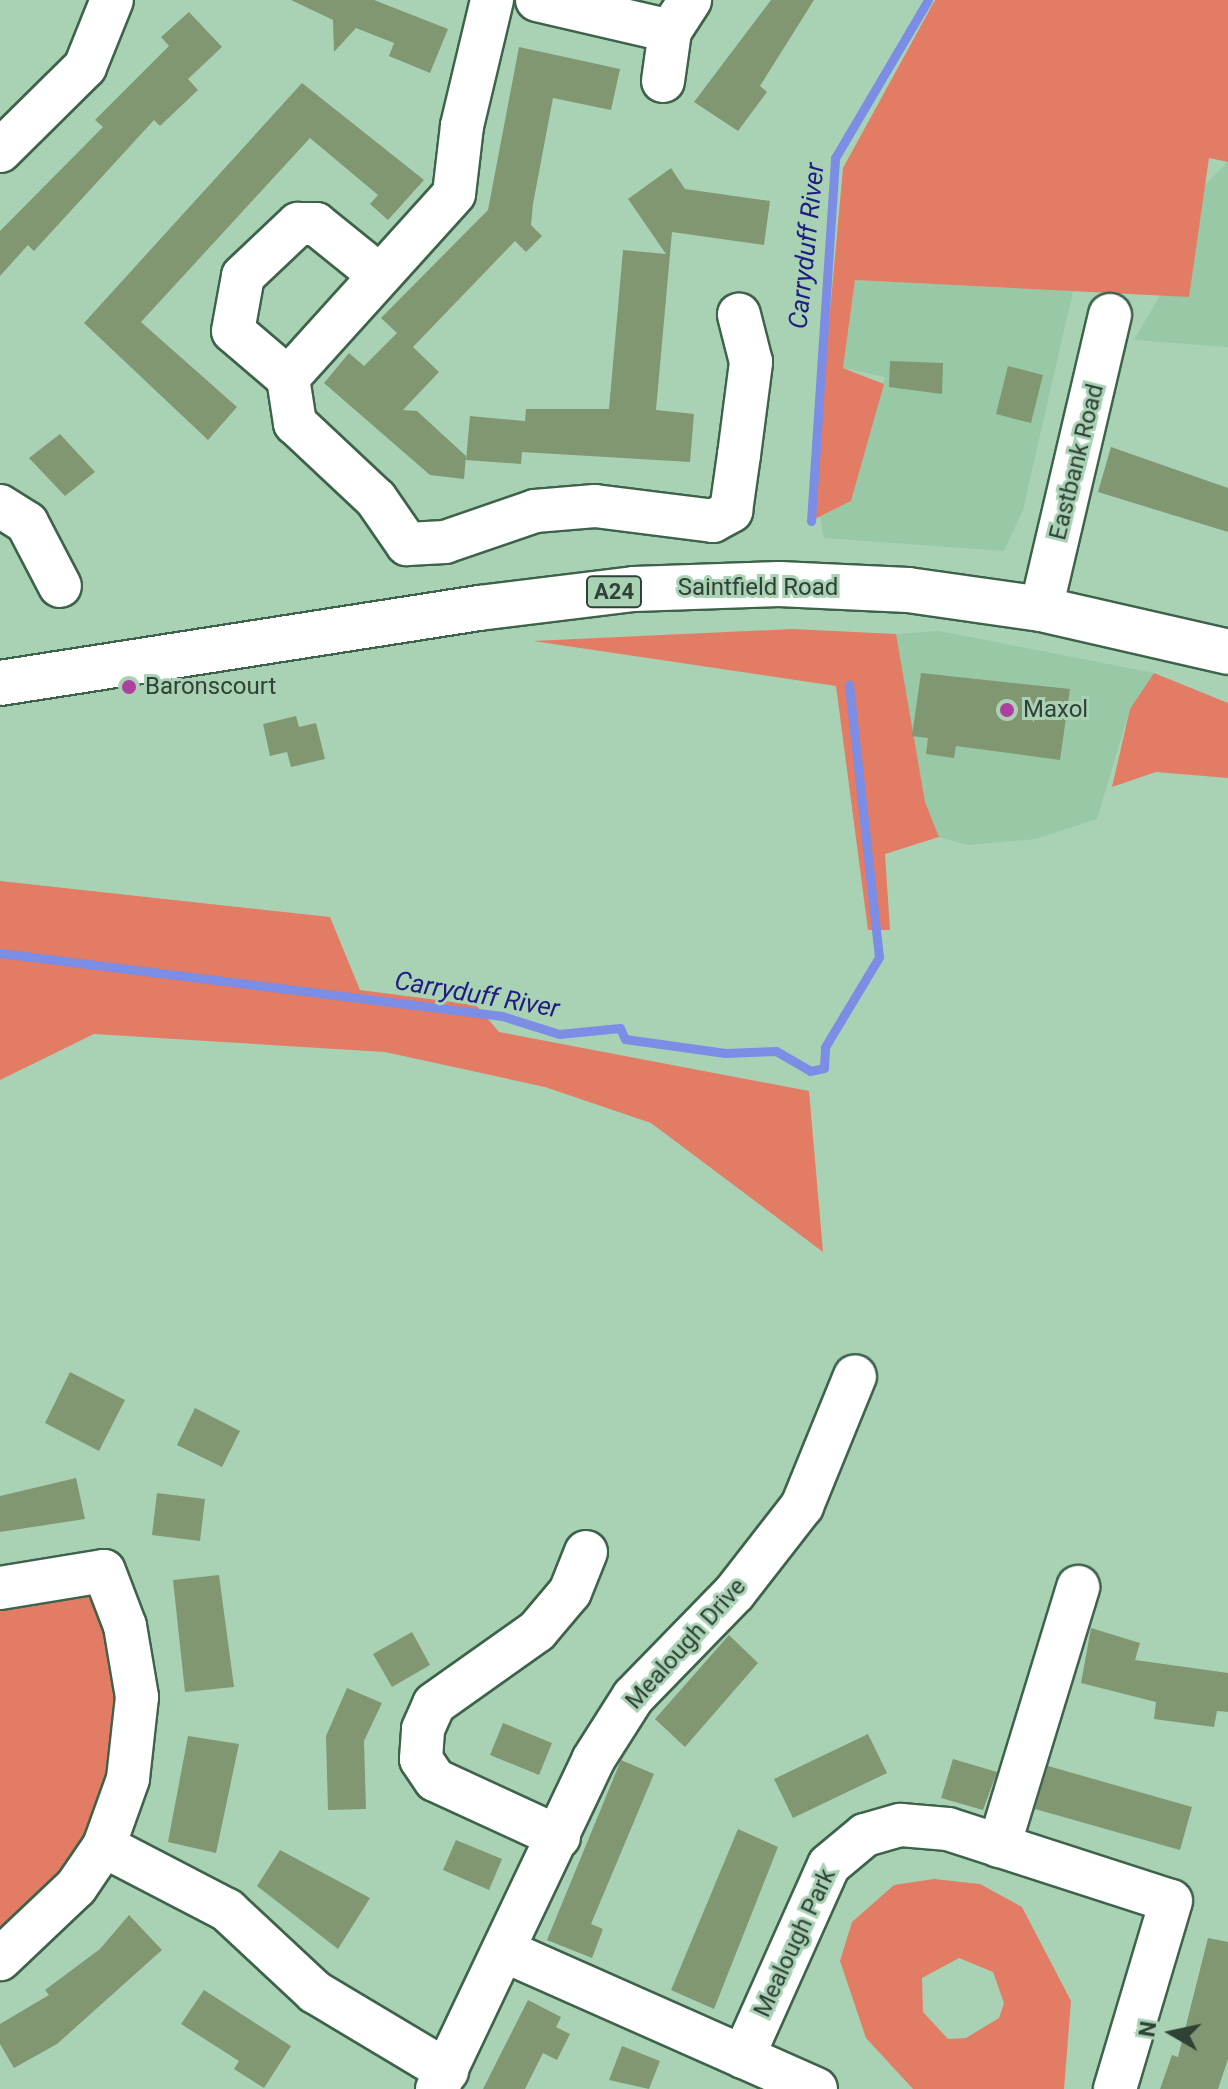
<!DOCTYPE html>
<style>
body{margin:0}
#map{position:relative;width:1228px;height:2089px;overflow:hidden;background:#a9d2b5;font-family:Roboto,sans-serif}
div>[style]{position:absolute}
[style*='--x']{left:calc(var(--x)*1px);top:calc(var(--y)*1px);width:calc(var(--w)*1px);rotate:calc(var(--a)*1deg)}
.built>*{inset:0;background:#98c8a6}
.green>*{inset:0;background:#e27c65}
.stream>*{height:9px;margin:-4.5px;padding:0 4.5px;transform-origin:4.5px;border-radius:4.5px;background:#7b8de4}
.building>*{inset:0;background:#809772}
.roads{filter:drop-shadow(2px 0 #3e634a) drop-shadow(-2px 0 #3e634a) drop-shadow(0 2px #3e634a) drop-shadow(0 -2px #3e634a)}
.minor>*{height:42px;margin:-21px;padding:0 21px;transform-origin:21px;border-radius:21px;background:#fff}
.highway>*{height:44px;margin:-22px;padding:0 22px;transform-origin:22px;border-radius:22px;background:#fff}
.dots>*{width:22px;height:22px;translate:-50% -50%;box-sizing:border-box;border:4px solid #a9d2b5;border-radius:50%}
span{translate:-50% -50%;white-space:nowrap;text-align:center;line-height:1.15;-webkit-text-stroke:6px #a9d2b5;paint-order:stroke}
.shield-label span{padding:2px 6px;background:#a9d2b5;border:2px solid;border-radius:6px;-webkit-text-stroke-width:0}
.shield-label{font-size:22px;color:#304135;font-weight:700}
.street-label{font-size:24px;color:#304135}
.poi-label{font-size:24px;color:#304135}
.left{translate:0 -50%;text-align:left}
.water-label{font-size:26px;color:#201c82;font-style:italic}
.north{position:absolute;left:1132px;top:1993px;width:80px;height:80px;-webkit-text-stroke:6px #a9d2b5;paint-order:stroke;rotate:279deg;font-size:22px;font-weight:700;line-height:32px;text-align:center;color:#304135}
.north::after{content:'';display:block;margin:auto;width:28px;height:36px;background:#304135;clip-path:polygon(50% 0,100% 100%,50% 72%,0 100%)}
</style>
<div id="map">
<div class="built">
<i style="clip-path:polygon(1228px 161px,1228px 347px,1134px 340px,1182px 258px,1173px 219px)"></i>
<i style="clip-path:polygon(855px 280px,1073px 291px,1023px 510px,1004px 551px,824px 538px,820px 517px,851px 501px,885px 377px,843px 368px)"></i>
<i style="clip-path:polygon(939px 631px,1154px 673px,1130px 709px,1097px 819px,1036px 839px,967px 845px,939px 837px,925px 802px,896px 655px,896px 634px)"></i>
</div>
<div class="green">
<i style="clip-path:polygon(935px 0,1228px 0,1228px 162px,1209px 158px,1189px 297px,855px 280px,843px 368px,884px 384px,851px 501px,811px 521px,843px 168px)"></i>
<i style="clip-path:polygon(792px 629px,896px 634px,925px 802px,939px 837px,885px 854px,890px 930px,868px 930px,836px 686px,533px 641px)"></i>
<i style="clip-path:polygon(1154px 673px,1228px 703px,1228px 778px,1156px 772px,1112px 787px,1130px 709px)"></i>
<i style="clip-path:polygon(0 881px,330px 917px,360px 990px,476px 1005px,499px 1032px,809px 1091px,823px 1252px,651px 1123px,545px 1087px,385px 1052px,94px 1034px,0 1080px)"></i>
<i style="clip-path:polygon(92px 1588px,114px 1641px,121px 1745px,77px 1860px,0 1943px,0 1601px)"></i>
<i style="clip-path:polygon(evenodd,934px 1879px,980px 1884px,1022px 1907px,1071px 2001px,1064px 2089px,913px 2089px,866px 2038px,840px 1961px,852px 1922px,894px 1885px,934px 1879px,959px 1958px,993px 1972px,1004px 2003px,999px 2018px,966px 2038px,948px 2039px,923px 2012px,922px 1978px,959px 1958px)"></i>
</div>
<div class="stream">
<i style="--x:811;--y:521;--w:364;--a:-86.2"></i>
<i style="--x:835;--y:158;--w:183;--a:-59.5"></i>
<i style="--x:0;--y:953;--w:506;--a:7.15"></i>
<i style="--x:502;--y:1016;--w:60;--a:17.5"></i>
<i style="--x:559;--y:1034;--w:61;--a:-5.6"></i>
<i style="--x:620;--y:1028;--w:12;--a:66"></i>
<i style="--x:625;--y:1039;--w:101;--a:8"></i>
<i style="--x:725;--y:1053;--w:51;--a:-2.2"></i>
<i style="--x:776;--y:1051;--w:39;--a:30"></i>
<i style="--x:810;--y:1071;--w:14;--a:-12"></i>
<i style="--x:824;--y:1068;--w:21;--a:-87"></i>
<i style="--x:825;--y:1047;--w:105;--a:-59"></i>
<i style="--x:879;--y:957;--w:274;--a:-96.3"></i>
</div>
<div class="building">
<i style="clip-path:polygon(291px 0,374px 0,448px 29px,430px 73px,389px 56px,394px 43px,356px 28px,334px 52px,333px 20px)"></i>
<i style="clip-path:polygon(771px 0,814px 0,760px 86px,767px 92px,738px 131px,694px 102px)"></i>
<i style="clip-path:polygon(189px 12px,222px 47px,188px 79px,198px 90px,160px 126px,154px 120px,34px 251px,28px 245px,0 276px,0 231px,103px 127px,95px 120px,169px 46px,161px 37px)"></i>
<i style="clip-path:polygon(519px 47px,620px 69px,611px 110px,553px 98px,533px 204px,531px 225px,542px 236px,526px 252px,515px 241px,413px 347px,439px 372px,403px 410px,417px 411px,466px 456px,464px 479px,430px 475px,324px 383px,349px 353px,364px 366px,397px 333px,381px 318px,488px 210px)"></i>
<i style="clip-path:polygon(302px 83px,424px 180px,388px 220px,370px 204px,378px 195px,310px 138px,141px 322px,237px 407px,208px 440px,84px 323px)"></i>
<i style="clip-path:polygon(671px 168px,685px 189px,770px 201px,764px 245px,672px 232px,656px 410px,694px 414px,690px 462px,522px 452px,521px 464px,466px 460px,470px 416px,525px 421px,526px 409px,609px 409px,623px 250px,666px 254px,628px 199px)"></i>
<i style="clip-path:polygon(890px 361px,943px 363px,942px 394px,889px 387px)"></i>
<i style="clip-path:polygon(1008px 366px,1043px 375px,1031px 423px,996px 414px)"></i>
<i style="clip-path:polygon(60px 434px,95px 472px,65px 496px,29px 458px)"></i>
<i style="clip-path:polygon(1111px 447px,1228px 488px,1228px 532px,1098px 492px)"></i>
<i style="clip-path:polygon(921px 673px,1070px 689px,1060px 760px,956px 746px,954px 758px,926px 754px,928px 738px,912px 736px)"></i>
<i style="clip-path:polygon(296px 716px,299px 727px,316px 723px,325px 759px,291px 767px,287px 752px,270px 756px,263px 724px)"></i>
<i style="clip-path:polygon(70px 1372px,125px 1400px,99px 1451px,45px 1423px)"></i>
<i style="clip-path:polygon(195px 1408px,240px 1431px,222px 1467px,177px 1445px)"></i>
<i style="clip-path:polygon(76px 1478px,85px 1519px,0 1532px,0 1496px)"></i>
<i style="clip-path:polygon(157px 1493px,205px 1499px,200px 1541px,152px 1535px)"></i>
<i style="clip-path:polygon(219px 1575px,234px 1687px,185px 1692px,173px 1580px)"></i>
<i style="clip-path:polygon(1091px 1628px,1140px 1643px,1135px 1660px,1228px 1673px,1228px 1712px,1217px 1711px,1214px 1727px,1154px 1719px,1156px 1702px,1081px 1683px)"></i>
<i style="clip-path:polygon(412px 1632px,430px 1665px,392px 1687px,373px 1654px)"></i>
<i style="clip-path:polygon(729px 1635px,758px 1663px,685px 1747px,655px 1719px)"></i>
<i style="clip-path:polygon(347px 1688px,382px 1703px,364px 1741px,366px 1809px,328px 1810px,326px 1736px)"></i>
<i style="clip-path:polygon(503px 1723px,552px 1743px,539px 1775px,490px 1755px)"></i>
<i style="clip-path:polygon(868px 1734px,887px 1773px,793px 1818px,774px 1779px)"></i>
<i style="clip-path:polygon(188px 1736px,239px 1744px,216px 1853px,168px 1842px)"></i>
<i style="clip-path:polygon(953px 1759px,997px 1772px,983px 1810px,941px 1798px)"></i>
<i style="clip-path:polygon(621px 1760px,654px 1774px,591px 1924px,603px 1929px,592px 1958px,547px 1940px)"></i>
<i style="clip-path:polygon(1048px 1766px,1192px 1807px,1180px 1850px,1035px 1809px)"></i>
<i style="clip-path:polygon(738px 1829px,778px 1847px,714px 2009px,671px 1990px)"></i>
<i style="clip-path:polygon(456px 1840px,502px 1859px,489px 1890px,443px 1870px)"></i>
<i style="clip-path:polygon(280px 1850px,370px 1898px,338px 1949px,257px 1886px)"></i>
<i style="clip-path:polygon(129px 1915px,162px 1950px,57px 2044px,14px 2068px,0 2044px,0 2024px,49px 1995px,45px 1990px,100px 1949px)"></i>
<i style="clip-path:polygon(1208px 1938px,1228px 1942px,1228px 2059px,1218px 2089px,1160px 2089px,1172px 2055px,1178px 2057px)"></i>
<i style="clip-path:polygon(204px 1990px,291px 2046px,264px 2088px,234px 2069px,239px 2061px,181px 2024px)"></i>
<i style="clip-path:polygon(528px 2000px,561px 2017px,556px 2027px,570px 2034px,557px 2060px,543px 2053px,525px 2089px,483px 2089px)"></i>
<i style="clip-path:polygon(622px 2046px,660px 2061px,649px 2089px,609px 2080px)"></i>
</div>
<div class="roads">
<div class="minor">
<i style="--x:492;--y:0;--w:130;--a:103.4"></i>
<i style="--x:462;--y:126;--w:68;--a:96.7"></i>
<i style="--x:454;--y:194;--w:248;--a:132.1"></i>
<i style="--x:288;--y:378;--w:46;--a:81.2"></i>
<i style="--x:295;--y:423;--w:111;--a:43.2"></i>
<i style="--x:376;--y:499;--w:55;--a:55.4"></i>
<i style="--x:407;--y:544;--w:38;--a:-3"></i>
<i style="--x:445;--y:542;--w:95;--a:-19"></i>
<i style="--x:535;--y:511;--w:60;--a:-4.8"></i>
<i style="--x:595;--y:506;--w:119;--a:7.2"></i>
<i style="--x:713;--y:521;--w:21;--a:-29"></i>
<i style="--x:731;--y:511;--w:57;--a:-81.9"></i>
<i style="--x:739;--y:455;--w:94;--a:-82.6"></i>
<i style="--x:751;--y:362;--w:49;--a:-104.3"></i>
<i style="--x:537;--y:0;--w:137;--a:13.1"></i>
<i style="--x:663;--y:81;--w:50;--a:-82"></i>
<i style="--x:670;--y:31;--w:37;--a:-57"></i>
<i style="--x:0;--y:151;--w:120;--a:-44.7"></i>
<i style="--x:85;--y:67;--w:72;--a:-68.1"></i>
<i style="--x:288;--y:378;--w:72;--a:-139.5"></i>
<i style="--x:233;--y:331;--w:56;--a:-79.7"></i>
<i style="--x:243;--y:276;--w:76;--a:-43.4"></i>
<i style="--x:298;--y:224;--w:18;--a:0"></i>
<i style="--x:316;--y:224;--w:80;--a:38.9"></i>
<i style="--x:0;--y:506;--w:32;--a:32"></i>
<i style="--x:27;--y:523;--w:71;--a:62.4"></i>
<i style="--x:1041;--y:609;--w:302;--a:-76.8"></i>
<i style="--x:0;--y:1588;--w:105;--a:-9.3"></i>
<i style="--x:104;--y:1571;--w:59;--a:69.1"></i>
<i style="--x:125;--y:1626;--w:72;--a:80.4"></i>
<i style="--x:137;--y:1697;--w:82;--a:96.3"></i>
<i style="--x:128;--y:1779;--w:71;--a:109.7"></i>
<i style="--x:104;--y:1846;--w:50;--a:124.3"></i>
<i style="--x:76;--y:1887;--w:105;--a:136.5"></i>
<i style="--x:559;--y:1837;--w:136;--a:-155.3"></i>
<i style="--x:435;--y:1780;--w:25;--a:-124"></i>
<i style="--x:421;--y:1759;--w:30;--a:-86"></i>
<i style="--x:423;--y:1729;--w:27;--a:-66"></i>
<i style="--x:434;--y:1704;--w:126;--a:-35.3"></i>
<i style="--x:537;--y:1631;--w:51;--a:-49.8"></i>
<i style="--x:570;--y:1592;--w:43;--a:-68.2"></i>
<i style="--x:104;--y:1846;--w:139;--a:27.5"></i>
<i style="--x:227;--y:1910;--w:120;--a:43"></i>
<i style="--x:315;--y:1992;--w:154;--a:30.9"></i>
<i style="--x:999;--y:1846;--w:271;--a:-73"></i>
<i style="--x:507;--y:1952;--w:338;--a:23.9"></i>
<i style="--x:743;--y:2057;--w:210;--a:-65.9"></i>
<i style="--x:829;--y:1865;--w:47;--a:-39.8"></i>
<i style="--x:865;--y:1835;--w:37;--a:-16"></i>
<i style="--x:901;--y:1825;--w:47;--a:4.9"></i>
<i style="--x:948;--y:1829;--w:234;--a:17.9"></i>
<i style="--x:1171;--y:1901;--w:196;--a:106.6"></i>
<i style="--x:437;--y:2089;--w:364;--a:-64.6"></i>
<i style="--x:593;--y:1760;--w:75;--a:-57.6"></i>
<i style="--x:633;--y:1697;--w:146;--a:-45.8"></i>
<i style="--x:735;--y:1592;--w:109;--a:-52.1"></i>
<i style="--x:802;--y:1506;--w:140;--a:-67.8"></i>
</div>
<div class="highway">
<i style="--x:0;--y:683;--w:485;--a:-8.9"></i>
<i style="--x:479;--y:608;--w:156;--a:-7"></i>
<i style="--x:634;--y:589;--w:145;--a:-2"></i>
<i style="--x:779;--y:584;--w:129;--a:2.7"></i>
<i style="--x:908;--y:590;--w:134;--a:8.1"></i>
<i style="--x:1041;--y:609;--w:192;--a:12.9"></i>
</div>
</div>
<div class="dots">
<i style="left:129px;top:687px;background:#ae409f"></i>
<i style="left:1007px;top:710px;background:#ae409f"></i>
</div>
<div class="shield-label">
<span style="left:614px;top:592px">A24</span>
</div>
<div class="street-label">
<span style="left:1077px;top:462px;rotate:-76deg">Eastbank Road</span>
<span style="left:758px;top:588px">Saintfield Road</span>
<span style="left:686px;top:1644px;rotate:-48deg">Mealough Drive</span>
<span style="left:795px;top:1943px;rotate:-65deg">Mealough Park</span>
</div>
<div class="poi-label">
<span class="left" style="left:145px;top:687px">Baronscourt</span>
<span class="left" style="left:1023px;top:710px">Maxol</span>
</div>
<div class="water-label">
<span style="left:807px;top:246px;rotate:-84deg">Carryduff River</span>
<span style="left:477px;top:995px;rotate:10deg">Carryduff River</span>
</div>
<div class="north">N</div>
</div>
